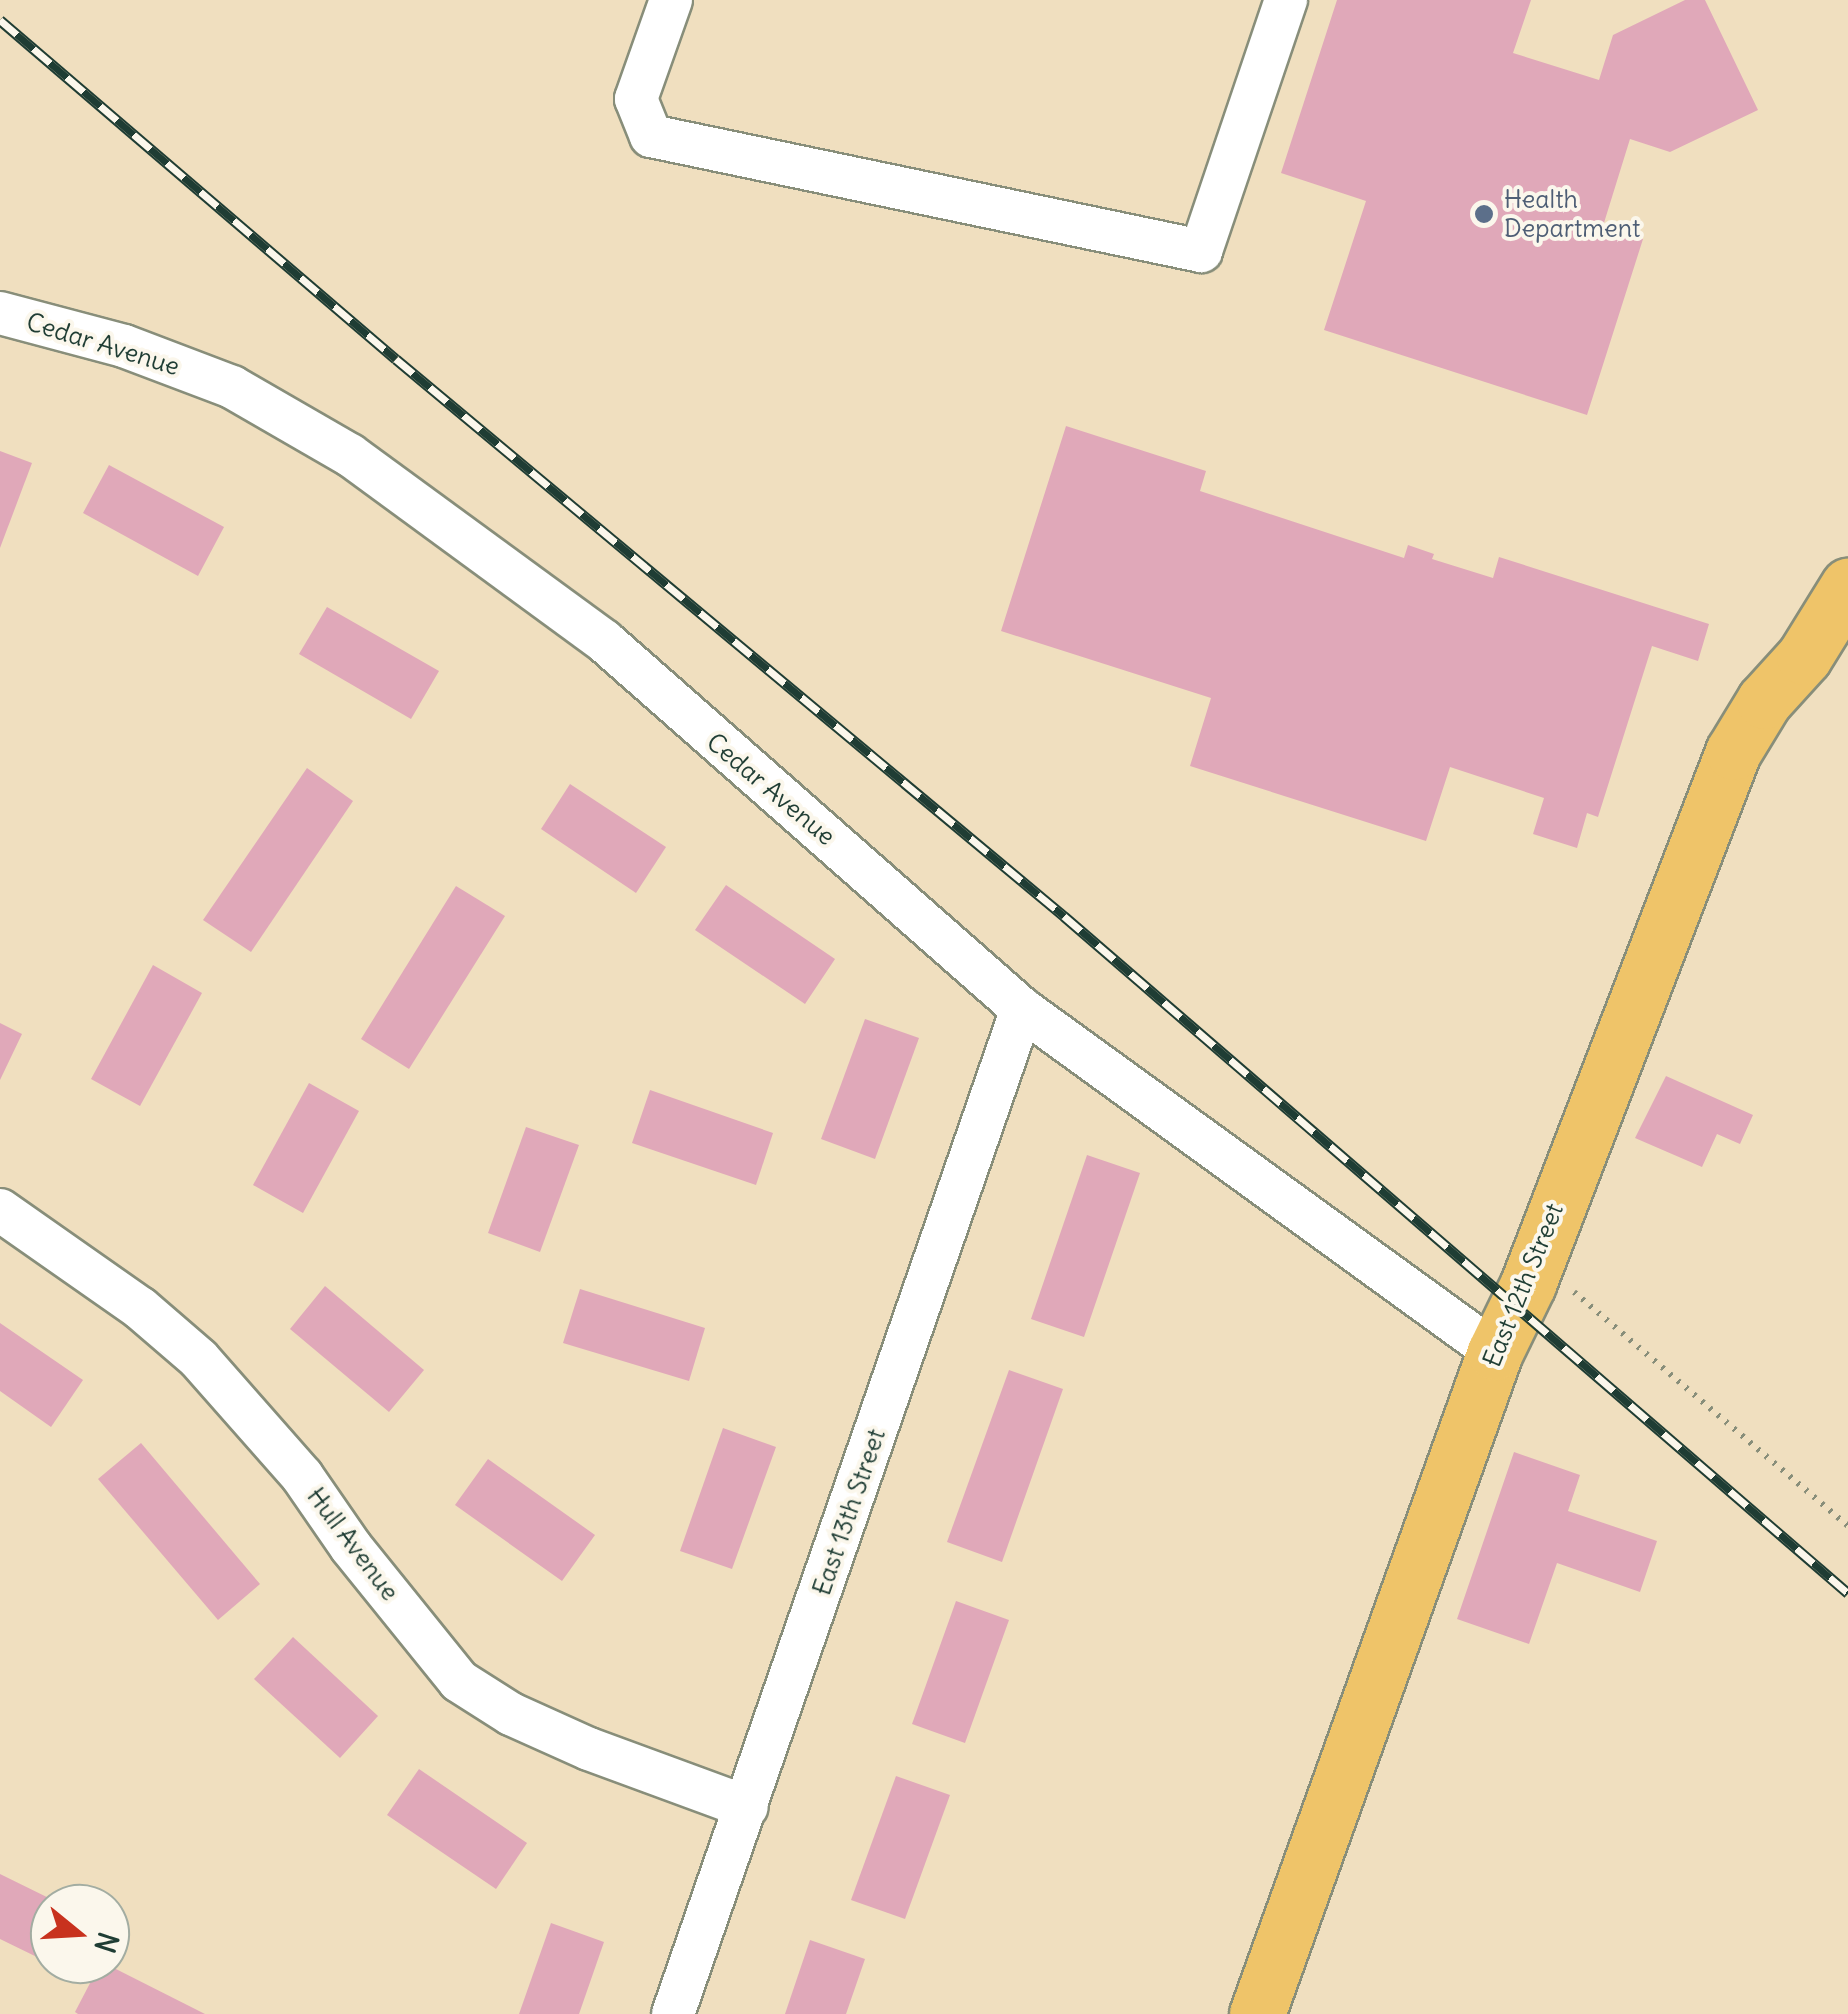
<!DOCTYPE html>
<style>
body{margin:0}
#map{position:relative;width:1848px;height:2014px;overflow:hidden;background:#f0dfbf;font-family:Delius,sans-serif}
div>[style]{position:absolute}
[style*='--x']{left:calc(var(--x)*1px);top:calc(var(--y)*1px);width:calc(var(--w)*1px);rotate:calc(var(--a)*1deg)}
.building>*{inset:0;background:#e0a8b9}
.path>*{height:6px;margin-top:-3px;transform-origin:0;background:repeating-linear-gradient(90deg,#888e7a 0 2.5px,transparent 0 10.5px)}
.roads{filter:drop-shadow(2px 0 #888e7a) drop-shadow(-2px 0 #888e7a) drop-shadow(0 2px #888e7a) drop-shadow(0 -2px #888e7a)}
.minor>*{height:42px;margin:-21px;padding:0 21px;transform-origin:21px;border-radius:21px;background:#fff}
.major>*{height:55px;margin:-27.5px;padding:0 27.5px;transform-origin:27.5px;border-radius:27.5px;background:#efc469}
.rail>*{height:11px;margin-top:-5.5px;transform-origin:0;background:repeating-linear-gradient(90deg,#fbf7ec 0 22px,#1f3d34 0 44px);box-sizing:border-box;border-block:2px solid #1f3d34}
.dots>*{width:28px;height:28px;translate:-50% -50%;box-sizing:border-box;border:5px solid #fbf7ec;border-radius:50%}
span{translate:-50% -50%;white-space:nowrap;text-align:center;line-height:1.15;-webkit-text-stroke:8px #fbf7ec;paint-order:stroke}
.service-label{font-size:25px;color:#4e5e75}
.left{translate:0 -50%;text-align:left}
.street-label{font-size:25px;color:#1f3d34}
.north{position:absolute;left:30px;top:1884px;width:100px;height:100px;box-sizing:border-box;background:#fbf7ec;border:2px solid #a3ada2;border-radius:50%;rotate:108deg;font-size:28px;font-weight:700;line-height:40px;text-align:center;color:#1f3d34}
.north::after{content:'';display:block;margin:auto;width:35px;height:45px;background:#c8321e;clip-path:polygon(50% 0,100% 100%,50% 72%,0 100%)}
</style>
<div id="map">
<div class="building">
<i style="clip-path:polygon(1337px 0,1531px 0,1513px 53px,1599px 80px,1613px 35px,1685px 0,1705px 0,1758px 110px,1670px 152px,1630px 139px,1603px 226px,1643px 239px,1587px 415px,1324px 330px,1366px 201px,1281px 173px)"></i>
<i style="clip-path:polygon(1066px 426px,1206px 471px,1200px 491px,1404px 558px,1408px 545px,1434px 554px,1432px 559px,1493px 578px,1499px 557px,1709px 624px,1698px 661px,1652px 646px,1598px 817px,1587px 813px,1577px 848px,1533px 834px,1544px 798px,1450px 767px,1426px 841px,1190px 766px,1211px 698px,1001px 631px)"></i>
<i style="clip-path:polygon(0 451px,32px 463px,0 548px)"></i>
<i style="clip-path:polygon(109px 465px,224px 527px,198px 576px,83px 513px)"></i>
<i style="clip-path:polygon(327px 607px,439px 671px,411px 719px,299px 654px)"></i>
<i style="clip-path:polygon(307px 768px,353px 801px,251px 952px,203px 920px)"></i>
<i style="clip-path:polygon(570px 784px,666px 847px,636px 893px,541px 829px)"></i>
<i style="clip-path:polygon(726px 885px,835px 959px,805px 1004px,695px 930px)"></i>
<i style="clip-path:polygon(456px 886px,505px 916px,409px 1069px,361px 1039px)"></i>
<i style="clip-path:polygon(153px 965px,202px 993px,140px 1106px,91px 1079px)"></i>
<i style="clip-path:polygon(865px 1019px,919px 1038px,875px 1159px,821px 1139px)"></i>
<i style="clip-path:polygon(0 1023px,22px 1034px,0 1080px)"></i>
<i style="clip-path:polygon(1666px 1076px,1753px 1115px,1740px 1144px,1717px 1134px,1702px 1167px,1635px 1138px)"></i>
<i style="clip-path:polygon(309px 1083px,359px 1111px,303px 1213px,253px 1185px)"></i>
<i style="clip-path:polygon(650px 1090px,773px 1133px,756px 1185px,632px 1143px)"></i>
<i style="clip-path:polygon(526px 1127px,579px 1145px,540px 1252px,488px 1233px)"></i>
<i style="clip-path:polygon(1087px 1155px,1140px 1173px,1084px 1337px,1031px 1319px)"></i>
<i style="clip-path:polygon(325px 1286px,424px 1370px,389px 1412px,290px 1329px)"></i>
<i style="clip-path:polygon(580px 1289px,705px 1328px,689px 1381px,563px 1343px)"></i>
<i style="clip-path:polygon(0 1323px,83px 1380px,51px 1427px,0 1391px)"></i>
<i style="clip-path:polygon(1009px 1370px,1063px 1389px,1002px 1562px,947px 1542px)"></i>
<i style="clip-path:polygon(723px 1428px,776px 1447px,732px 1569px,680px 1551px)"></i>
<i style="clip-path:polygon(141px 1443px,260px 1584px,218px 1620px,98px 1479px)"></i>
<i style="clip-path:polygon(1514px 1452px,1580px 1475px,1568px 1511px,1657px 1541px,1640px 1592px,1557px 1563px,1529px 1644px,1457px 1619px)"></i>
<i style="clip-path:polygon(488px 1459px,595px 1535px,562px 1581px,455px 1505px)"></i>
<i style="clip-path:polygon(956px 1601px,1009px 1620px,965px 1743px,912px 1724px)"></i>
<i style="clip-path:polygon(293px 1637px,378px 1716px,340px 1758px,254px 1679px)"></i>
<i style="clip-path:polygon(419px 1769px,527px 1843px,496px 1889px,387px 1815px)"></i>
<i style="clip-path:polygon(896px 1776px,950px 1795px,905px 1919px,851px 1900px)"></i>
<i style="clip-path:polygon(0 1874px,61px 1904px,50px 1904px,50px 1941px,41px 1959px,0 1939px)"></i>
<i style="clip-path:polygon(551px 1923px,604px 1942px,579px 2014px,519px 2014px)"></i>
<i style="clip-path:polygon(810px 1940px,865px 1959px,846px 2014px,785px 2014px)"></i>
<i style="clip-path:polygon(100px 1964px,106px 1964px,205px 2014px,78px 2014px,75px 2012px)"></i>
</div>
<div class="path">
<i style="--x:1574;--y:1292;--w:360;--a:40.5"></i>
</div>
<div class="roads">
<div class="minor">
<i style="--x:671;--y:0;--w:105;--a:109.5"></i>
<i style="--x:636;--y:99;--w:40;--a:68"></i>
<i style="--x:651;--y:136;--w:562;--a:11.81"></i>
<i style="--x:1201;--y:251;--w:265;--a:-71.3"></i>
<i style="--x:0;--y:313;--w:128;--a:14.9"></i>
<i style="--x:124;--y:346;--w:116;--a:20.8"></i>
<i style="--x:232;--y:387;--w:136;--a:30"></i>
<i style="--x:350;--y:455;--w:315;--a:36.2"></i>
<i style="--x:604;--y:641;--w:557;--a:41.36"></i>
<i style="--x:1022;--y:1009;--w:584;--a:35.95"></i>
<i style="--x:0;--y:1210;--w:171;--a:35"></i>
<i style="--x:140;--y:1308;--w:78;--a:40.8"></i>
<i style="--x:199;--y:1359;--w:156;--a:48.6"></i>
<i style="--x:302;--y:1476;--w:86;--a:55.4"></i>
<i style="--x:351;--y:1547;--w:172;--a:51.1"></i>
<i style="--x:459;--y:1681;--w:62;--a:32.4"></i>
<i style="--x:511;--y:1714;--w:85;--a:24.2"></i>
<i style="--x:589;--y:1749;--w:168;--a:20.2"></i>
<i style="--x:673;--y:2014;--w:1064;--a:-70.85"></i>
</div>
<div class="major">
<i style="--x:1257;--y:2014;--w:703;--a:-70.23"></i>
<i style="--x:1495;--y:1352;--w:76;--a:-64.1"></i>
<i style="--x:1528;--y:1284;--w:570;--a:-68.93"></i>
<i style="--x:1733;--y:752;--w:60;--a:-58.7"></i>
<i style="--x:1764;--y:701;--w:59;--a:-47.7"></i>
<i style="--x:1804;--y:657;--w:84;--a:-58.2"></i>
</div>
</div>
<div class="rail">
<i style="--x:0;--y:20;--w:521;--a:40.57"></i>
<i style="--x:396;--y:359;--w:870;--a:39.82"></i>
<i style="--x:1064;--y:916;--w:1036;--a:40.81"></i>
</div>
<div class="dots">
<i style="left:1484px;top:214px;background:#5c6f8a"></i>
</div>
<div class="service-label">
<span class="left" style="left:1504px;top:214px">Health<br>Department</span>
</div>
<div class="street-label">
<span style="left:103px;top:344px;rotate:17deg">Cedar Avenue</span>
<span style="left:771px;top:789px;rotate:40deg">Cedar Avenue</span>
<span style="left:1523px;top:1285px;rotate:-68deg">East 12th Street</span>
<span style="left:849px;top:1512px;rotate:-71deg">East 13th Street</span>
<span style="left:353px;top:1544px;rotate:53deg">Hull Avenue</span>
</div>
<div class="north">N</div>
</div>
